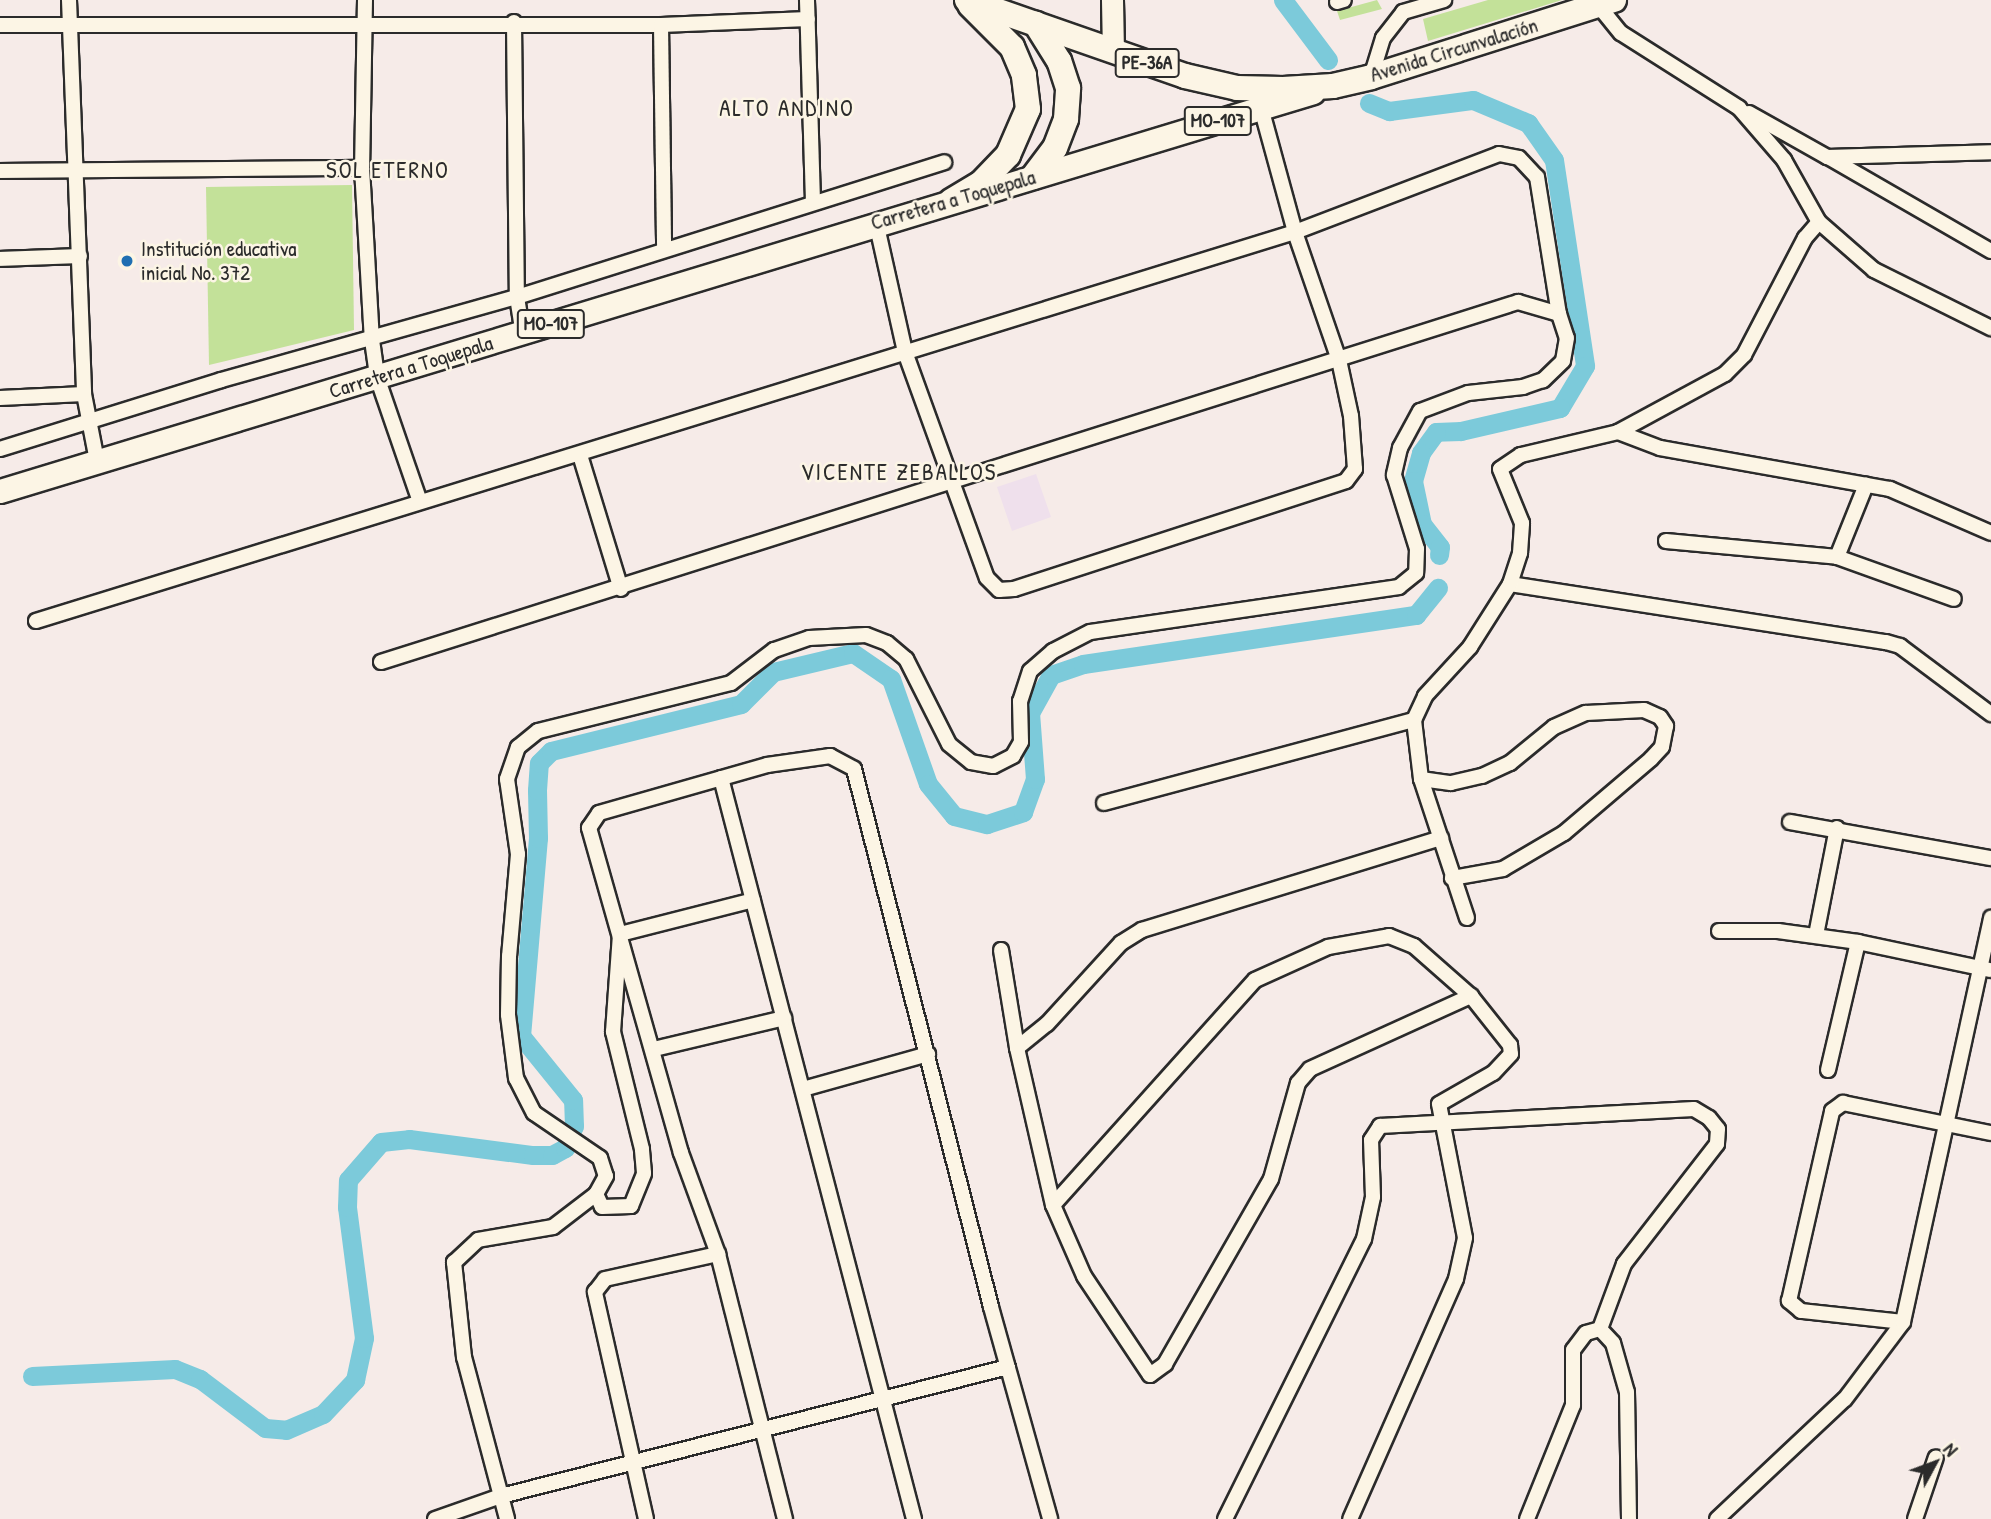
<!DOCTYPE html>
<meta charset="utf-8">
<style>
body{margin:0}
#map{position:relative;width:1991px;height:1519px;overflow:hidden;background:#f6ebe8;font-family:"Patrick Hand",sans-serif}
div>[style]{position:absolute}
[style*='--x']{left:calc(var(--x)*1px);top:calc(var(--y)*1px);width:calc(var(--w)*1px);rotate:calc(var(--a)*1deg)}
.built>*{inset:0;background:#efe0ec}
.green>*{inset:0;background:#c3e199}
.canal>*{height:19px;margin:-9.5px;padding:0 9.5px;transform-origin:9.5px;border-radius:9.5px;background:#7ccada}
.roads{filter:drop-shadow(2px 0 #2b2b2b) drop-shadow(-2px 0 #2b2b2b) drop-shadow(0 2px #2b2b2b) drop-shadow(0 -2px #2b2b2b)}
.minor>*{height:14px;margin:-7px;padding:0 7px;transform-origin:7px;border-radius:7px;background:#fcf5e5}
.secondary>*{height:21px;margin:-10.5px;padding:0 10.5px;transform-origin:10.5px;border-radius:10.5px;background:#fcf5e5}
.primary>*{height:23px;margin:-11.5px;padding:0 11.5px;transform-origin:11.5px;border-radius:11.5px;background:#fcf5e5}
.trunk>*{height:24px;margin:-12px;padding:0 12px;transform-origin:12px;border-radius:12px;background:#fcf5e5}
.dots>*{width:19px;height:19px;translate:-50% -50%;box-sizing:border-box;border:4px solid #fcf5e5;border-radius:50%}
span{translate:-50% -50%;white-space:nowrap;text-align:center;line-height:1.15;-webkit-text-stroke:5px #fcf5e5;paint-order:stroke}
.shield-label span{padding:2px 5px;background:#fcf5e5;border:2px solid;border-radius:5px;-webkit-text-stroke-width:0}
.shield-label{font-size:19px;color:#2b2b2b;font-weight:700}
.street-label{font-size:21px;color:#2b2b2b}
.poi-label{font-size:21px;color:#2b2b2b}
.left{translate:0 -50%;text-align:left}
.neighbourhood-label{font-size:23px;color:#2b2b2b;letter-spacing:2px}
.north{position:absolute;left:1900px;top:1428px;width:70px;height:70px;-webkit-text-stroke:5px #fcf5e5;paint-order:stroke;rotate:49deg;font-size:19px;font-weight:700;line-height:28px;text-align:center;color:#2b2b2b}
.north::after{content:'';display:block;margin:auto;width:24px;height:32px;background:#2b2b2b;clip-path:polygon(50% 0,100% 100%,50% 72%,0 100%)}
</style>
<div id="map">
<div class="built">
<i style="clip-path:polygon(1036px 474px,1051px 517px,1012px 531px,997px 487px)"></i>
</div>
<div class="green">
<i style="clip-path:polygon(1377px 0,1382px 9px,1340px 20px,1337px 11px)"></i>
<i style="clip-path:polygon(1488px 0,1562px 0,1428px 41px,1423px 19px)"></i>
<i style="clip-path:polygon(352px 185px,354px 330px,209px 365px,206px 187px)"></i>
</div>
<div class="canal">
<i style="--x:1283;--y:0;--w:75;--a:53.1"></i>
<i style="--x:1369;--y:103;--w:22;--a:22"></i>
<i style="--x:1389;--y:111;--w:85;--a:-7.5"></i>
<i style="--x:1473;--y:100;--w:60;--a:22.7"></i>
<i style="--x:1528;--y:123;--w:45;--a:54.9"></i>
<i style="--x:1554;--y:160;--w:208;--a:81.4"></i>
<i style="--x:1585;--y:366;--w:49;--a:120.8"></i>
<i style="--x:1560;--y:408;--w:102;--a:166.9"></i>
<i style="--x:1461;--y:431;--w:25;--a:178"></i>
<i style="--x:1436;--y:432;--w:26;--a:126"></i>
<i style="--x:1421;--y:453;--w:29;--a:106"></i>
<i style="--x:1413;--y:481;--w:44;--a:78.2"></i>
<i style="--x:1422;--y:524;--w:29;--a:52"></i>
<i style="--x:1440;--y:547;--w:8;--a:97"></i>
<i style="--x:32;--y:1376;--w:143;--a:-2.8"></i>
<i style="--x:175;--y:1369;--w:27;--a:22"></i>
<i style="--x:200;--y:1379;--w:81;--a:37"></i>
<i style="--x:265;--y:1428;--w:21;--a:5"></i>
<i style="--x:286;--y:1430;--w:40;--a:-23.4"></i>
<i style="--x:323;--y:1414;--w:47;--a:-46.7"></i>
<i style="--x:355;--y:1380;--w:43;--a:-77.9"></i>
<i style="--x:364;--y:1338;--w:132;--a:-97.4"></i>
<i style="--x:347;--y:1207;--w:27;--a:-88"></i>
<i style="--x:348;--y:1180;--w:50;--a:-49"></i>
<i style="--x:381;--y:1142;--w:28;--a:-6"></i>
<i style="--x:409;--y:1139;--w:125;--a:7.4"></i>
<i style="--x:533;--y:1155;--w:19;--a:0"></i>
<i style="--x:552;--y:1155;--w:15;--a:-28"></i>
<i style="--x:565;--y:1148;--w:24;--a:-68"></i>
<i style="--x:574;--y:1126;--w:26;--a:-92"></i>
<i style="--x:573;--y:1100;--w:82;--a:-129.1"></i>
<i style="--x:521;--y:1036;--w:199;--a:-85.1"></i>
<i style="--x:538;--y:838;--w:48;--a:-91.2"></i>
<i style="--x:537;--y:790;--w:27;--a:-86"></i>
<i style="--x:539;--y:763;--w:17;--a:-45"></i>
<i style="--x:551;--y:751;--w:196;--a:-13.9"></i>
<i style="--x:741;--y:704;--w:45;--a:-45"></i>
<i style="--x:773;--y:672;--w:82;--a:-13.4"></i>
<i style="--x:853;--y:653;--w:46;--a:34.4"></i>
<i style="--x:891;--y:679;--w:111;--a:70.6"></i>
<i style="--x:928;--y:784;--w:41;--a:50.9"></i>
<i style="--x:954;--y:816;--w:34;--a:14"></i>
<i style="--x:987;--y:824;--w:38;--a:-18"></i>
<i style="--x:1023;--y:812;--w:35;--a:-70"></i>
<i style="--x:1035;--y:779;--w:66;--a:-94.3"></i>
<i style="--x:1030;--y:713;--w:43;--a:-61.1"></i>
<i style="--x:1051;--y:675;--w:34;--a:-19"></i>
<i style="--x:1083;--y:664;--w:337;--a:-8.4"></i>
<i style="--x:1416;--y:615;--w:35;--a:-51"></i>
</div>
<div class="roads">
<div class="minor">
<i style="--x:69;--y:0;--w:394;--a:87.8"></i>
<i style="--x:84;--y:394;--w:68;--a:79"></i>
<i style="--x:365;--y:0;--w:168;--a:91"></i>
<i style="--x:362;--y:168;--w:172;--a:86.7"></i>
<i style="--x:372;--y:340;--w:37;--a:82"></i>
<i style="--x:377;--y:377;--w:129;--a:71"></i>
<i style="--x:807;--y:0;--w:201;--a:88.3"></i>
<i style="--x:1337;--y:2;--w:7;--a:-16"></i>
<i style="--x:1598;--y:5;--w:36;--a:51"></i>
<i style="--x:1621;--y:33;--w:140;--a:32.4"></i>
<i style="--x:1739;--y:108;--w:69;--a:49.1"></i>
<i style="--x:1784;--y:160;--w:71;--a:60.6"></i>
<i style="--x:1819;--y:222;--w:73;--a:41.1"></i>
<i style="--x:1874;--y:270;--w:131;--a:26.4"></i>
<i style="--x:514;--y:22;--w:275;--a:89.4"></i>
<i style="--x:517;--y:297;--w:36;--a:81"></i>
<i style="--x:0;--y:25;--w:661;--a:0"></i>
<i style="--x:661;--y:25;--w:147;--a:-2.3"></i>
<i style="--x:661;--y:25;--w:223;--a:89.2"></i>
<i style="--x:1371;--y:77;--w:41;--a:-72.9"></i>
<i style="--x:1383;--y:38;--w:33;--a:-52"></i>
<i style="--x:1403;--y:12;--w:43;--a:-16.3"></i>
<i style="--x:1749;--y:113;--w:90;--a:29.4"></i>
<i style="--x:1827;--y:157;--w:164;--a:-1.7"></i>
<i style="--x:1828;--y:157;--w:188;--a:30"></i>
<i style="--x:0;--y:171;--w:362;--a:-0.5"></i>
<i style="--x:876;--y:222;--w:133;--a:77.4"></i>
<i style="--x:905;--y:352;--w:240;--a:70.1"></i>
<i style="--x:987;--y:578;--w:17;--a:45"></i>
<i style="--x:999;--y:590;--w:15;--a:-4"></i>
<i style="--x:1014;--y:589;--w:349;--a:-18"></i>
<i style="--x:1346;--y:481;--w:15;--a:-53"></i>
<i style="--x:1355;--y:469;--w:53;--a:-94.3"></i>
<i style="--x:1351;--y:416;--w:57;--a:-102.1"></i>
<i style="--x:1339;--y:360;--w:135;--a:-109"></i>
<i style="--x:1295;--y:232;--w:129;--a:-105.3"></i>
<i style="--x:0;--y:259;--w:80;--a:-2.1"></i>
<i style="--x:0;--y:398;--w:84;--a:-2.7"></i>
<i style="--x:1618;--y:432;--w:45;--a:20.9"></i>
<i style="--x:1660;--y:448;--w:234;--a:10.1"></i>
<i style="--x:1890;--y:489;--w:110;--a:23.5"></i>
<i style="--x:0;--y:449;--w:232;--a:-17.3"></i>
<i style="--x:221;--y:380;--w:307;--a:-15.7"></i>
<i style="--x:517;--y:297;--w:448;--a:-17.5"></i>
<i style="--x:580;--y:455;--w:140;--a:73"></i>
<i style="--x:1666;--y:541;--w:172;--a:5.3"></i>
<i style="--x:1837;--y:557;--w:124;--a:19.7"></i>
<i style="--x:1837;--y:557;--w:78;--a:-68.1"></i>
<i style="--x:1510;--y:584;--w:380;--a:8.8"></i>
<i style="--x:1886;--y:642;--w:15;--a:16"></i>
<i style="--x:1900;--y:646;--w:114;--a:36.8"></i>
<i style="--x:36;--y:621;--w:1318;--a:-17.17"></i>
<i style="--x:1295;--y:232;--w:218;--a:-20.9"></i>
<i style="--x:1499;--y:154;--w:20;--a:11"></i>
<i style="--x:1519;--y:158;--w:26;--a:47"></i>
<i style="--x:1537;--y:177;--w:139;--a:80.9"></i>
<i style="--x:381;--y:662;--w:1193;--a:-17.57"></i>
<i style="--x:1518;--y:302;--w:43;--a:16.3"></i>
<i style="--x:1559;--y:314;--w:25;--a:72"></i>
<i style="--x:1567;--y:338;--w:23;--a:100"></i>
<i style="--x:1563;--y:361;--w:28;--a:136"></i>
<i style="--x:1543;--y:380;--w:21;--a:161"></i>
<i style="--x:1523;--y:387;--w:55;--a:173.8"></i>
<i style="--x:1468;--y:393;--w:51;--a:159.4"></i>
<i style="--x:1420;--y:411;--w:42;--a:118.4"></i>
<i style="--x:1400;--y:448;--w:28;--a:103"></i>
<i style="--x:1394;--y:475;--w:77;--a:72.7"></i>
<i style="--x:1417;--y:549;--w:24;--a:92"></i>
<i style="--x:1416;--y:573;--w:22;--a:141"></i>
<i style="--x:1399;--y:587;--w:312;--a:171.7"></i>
<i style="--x:1090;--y:632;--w:42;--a:152.8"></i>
<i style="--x:1053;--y:651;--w:30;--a:139"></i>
<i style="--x:1030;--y:671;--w:32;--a:108"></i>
<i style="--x:1020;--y:701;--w:41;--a:88.6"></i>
<i style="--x:1021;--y:742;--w:16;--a:120"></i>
<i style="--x:1013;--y:756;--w:22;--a:153"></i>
<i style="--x:993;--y:766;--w:22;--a:-170"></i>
<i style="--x:971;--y:762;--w:28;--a:-141"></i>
<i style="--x:949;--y:744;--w:95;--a:-116.8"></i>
<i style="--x:906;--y:659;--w:25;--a:-140"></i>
<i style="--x:887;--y:643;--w:22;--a:-159"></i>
<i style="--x:866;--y:635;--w:57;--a:177"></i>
<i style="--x:809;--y:638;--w:37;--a:161"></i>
<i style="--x:774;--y:650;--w:54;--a:142.5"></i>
<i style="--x:731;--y:683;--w:199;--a:166"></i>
<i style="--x:538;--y:731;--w:26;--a:141"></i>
<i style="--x:518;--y:747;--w:34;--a:109"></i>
<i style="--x:507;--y:779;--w:76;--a:81.7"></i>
<i style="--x:518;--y:854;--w:102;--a:95"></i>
<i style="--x:509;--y:956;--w:59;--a:91"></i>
<i style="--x:508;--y:1015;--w:64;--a:82.8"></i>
<i style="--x:516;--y:1078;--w:39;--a:63"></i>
<i style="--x:534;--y:1113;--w:80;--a:34.3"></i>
<i style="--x:600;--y:1158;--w:19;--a:72"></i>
<i style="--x:606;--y:1176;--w:21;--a:119"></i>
<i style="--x:596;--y:1194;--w:54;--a:142.5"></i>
<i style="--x:553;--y:1227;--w:76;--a:170.2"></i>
<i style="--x:478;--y:1240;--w:33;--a:137"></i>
<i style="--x:454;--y:1262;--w:96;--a:84"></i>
<i style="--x:464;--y:1357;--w:168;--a:75.1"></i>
<i style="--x:721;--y:778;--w:766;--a:75.4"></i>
<i style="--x:1421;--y:779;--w:30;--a:8"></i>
<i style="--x:1451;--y:783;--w:32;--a:-13"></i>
<i style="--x:1482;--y:776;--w:31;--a:-25"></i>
<i style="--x:1510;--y:763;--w:57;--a:-39.3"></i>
<i style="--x:1554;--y:727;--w:35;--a:-24"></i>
<i style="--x:1586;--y:713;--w:58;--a:-3"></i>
<i style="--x:1644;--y:710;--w:17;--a:24"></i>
<i style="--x:1660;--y:717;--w:11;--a:56"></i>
<i style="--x:1666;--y:726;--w:21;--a:101"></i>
<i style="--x:1662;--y:747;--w:16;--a:133"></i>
<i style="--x:1651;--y:759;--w:114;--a:139.6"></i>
<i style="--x:1564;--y:833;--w:71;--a:149.5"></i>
<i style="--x:1503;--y:869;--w:52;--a:170"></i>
<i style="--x:1104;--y:803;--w:321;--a:-15"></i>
<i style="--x:1790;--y:822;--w:204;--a:10.2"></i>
<i style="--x:1467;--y:918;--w:146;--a:-108.3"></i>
<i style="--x:1421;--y:779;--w:59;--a:-96.8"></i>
<i style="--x:1414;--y:720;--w:26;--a:-65"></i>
<i style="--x:1425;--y:696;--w:67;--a:-47.4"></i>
<i style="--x:1470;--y:647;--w:75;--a:-57.6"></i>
<i style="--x:1510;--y:584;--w:33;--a:-72"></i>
<i style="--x:1520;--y:553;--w:30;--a:-86"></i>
<i style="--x:1522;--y:523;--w:58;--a:-112.2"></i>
<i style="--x:1500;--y:469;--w:25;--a:-34"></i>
<i style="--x:1521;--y:455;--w:100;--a:-13.3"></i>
<i style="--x:1618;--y:432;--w:122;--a:-28.5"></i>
<i style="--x:1725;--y:374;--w:27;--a:-45"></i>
<i style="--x:1744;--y:355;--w:132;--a:-62.5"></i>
<i style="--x:1805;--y:238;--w:21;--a:-49"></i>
<i style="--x:1719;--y:931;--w:59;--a:0"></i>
<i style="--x:1778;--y:931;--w:81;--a:7.8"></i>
<i style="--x:1816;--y:935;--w:109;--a:-78.9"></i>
<i style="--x:1001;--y:950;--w:99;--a:80.7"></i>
<i style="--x:1017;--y:1048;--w:161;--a:77.1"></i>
<i style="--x:1053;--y:1205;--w:77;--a:66.4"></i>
<i style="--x:1084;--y:1276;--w:119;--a:56.3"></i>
<i style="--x:1150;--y:1375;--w:19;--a:-36"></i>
<i style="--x:1165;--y:1364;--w:213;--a:-60.2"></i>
<i style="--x:1271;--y:1179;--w:100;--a:-74.3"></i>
<i style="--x:1298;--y:1083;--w:18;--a:-49"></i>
<i style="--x:1310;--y:1069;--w:177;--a:-24.4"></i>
<i style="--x:1017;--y:1048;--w:38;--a:-39"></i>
<i style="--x:1047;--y:1024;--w:110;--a:-47.6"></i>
<i style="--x:1121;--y:943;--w:25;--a:-32"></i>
<i style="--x:1142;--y:930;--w:313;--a:-17.1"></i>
<i style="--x:654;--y:1049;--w:134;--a:-13.4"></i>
<i style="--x:1828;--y:1070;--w:131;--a:-76.8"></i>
<i style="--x:1858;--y:942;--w:135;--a:12"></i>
<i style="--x:803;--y:1089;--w:130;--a:-15.6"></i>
<i style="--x:596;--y:1194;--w:14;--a:65"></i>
<i style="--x:602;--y:1207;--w:29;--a:-2"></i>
<i style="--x:631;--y:1206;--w:35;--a:-68"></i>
<i style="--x:644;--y:1173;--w:24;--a:-95"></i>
<i style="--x:642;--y:1149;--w:121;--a:-103.9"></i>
<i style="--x:613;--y:1032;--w:98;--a:-85.9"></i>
<i style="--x:620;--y:934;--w:137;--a:-14.3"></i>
<i style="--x:1053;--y:1205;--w:302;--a:-48.1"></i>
<i style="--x:1255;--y:980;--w:80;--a:-24.3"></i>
<i style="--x:1328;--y:947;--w:62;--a:-10.2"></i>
<i style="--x:1389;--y:936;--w:27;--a:22"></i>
<i style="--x:1414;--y:946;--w:76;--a:41.3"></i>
<i style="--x:1471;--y:996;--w:63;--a:51.5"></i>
<i style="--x:1510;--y:1045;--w:9;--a:84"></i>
<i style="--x:1511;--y:1054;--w:26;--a:133"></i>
<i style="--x:1493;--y:1073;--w:62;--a:150.1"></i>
<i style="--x:1439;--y:1104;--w:136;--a:79"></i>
<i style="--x:1465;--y:1238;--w:42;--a:102.4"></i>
<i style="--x:1456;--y:1279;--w:262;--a:113.8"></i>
<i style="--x:1903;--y:1322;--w:103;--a:-173.8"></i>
<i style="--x:1801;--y:1311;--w:16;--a:-140"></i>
<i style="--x:1789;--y:1301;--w:195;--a:-77.2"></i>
<i style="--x:1832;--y:1111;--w:14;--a:-36"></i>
<i style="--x:1843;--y:1103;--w:151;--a:11.5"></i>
<i style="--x:435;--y:1519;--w:70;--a:-19.2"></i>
<i style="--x:501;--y:1496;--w:523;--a:-14.28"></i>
<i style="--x:646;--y:1519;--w:233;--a:-102.7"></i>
<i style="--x:595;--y:1292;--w:16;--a:-52"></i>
<i style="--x:605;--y:1279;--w:116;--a:-12.5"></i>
<i style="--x:785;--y:1519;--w:273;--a:-104.2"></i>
<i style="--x:718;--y:1254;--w:108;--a:-110.1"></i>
<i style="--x:681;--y:1153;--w:338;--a:-105.8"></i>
<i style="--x:589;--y:828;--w:18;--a:-56"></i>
<i style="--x:599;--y:813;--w:175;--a:-15.9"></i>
<i style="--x:767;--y:765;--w:64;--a:-8.1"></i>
<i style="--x:830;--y:756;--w:27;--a:28"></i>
<i style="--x:854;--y:769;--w:555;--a:75.71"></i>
<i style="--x:991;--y:1307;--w:220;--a:74.4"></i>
<i style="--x:1225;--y:1519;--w:313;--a:-63.6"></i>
<i style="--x:1364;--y:1239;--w:43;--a:-77.9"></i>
<i style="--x:1373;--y:1197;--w:57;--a:-92"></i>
<i style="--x:1371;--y:1140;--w:17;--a:-57"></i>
<i style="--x:1380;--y:1126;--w:314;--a:-3.1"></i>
<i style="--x:1694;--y:1109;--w:17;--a:31"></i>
<i style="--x:1709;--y:1118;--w:14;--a:51"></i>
<i style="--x:1718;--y:1129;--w:15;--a:94"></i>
<i style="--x:1717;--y:1144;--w:152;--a:127.8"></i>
<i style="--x:1624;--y:1264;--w:69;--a:110.3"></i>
<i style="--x:1527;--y:1519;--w:123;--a:-68"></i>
<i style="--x:1573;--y:1405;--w:55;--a:-90"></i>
<i style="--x:1573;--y:1350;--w:21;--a:-53"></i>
<i style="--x:1586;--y:1333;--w:15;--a:-16"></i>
<i style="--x:1600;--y:1329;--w:19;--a:47"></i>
<i style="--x:1613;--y:1343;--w:51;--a:74.1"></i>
<i style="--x:1627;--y:1392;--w:127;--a:89.1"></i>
<i style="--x:1717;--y:1519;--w:175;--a:-43.2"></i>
<i style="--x:1845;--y:1399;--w:96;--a:-53"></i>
<i style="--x:1903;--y:1322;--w:414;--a:-77.7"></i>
<i style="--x:1915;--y:1519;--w:65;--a:-71.3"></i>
</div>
<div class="secondary">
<i style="--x:1112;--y:0;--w:51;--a:88.9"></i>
</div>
<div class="primary">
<i style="--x:0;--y:491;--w:1372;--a:-16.9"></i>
</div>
<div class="trunk">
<i style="--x:967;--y:0;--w:231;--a:19.2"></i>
<i style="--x:1185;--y:76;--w:53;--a:13"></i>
<i style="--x:1237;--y:88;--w:46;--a:1.2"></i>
<i style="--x:1283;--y:89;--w:50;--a:-3.4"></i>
<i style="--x:1333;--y:86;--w:39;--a:-13"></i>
<i style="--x:1371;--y:77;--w:255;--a:-17.6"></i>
<i style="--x:1033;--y:177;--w:36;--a:-53"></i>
<i style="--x:1055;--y:148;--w:31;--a:-69"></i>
<i style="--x:1066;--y:119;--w:31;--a:-86"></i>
<i style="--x:1068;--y:88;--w:28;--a:-108"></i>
<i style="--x:1059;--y:61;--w:44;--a:-121.9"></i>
<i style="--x:951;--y:201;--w:35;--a:-31"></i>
<i style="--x:981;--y:183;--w:39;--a:-46"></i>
<i style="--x:1008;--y:155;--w:50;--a:-66.5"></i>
<i style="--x:1028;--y:109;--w:34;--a:-97"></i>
<i style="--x:1024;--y:75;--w:30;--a:-113"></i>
<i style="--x:1012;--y:47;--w:59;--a:-135"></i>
</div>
</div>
<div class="dots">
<i style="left:127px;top:261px;background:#1f6fb2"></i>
</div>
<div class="shield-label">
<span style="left:1147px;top:63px">PE-36A</span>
<span style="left:1218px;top:121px">MO-107</span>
<span style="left:551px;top:324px">MO-107</span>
</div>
<div class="street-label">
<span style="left:1454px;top:50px;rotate:-17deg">Avenida Circunvalación</span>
<span style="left:953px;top:200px;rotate:-16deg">Carretera a Toquepala</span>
<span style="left:411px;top:367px;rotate:-17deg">Carretera a Toquepala</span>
</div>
<div class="poi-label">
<span class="left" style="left:141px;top:261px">Institución educativa<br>inicial No. 372</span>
</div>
<div class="neighbourhood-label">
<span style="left:787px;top:108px">ALTO ANDINO</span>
<span style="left:388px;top:170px">SOL ETERNO</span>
<span style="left:899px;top:472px">VICENTE ZEBALLOS</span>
</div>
<div class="north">N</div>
</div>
